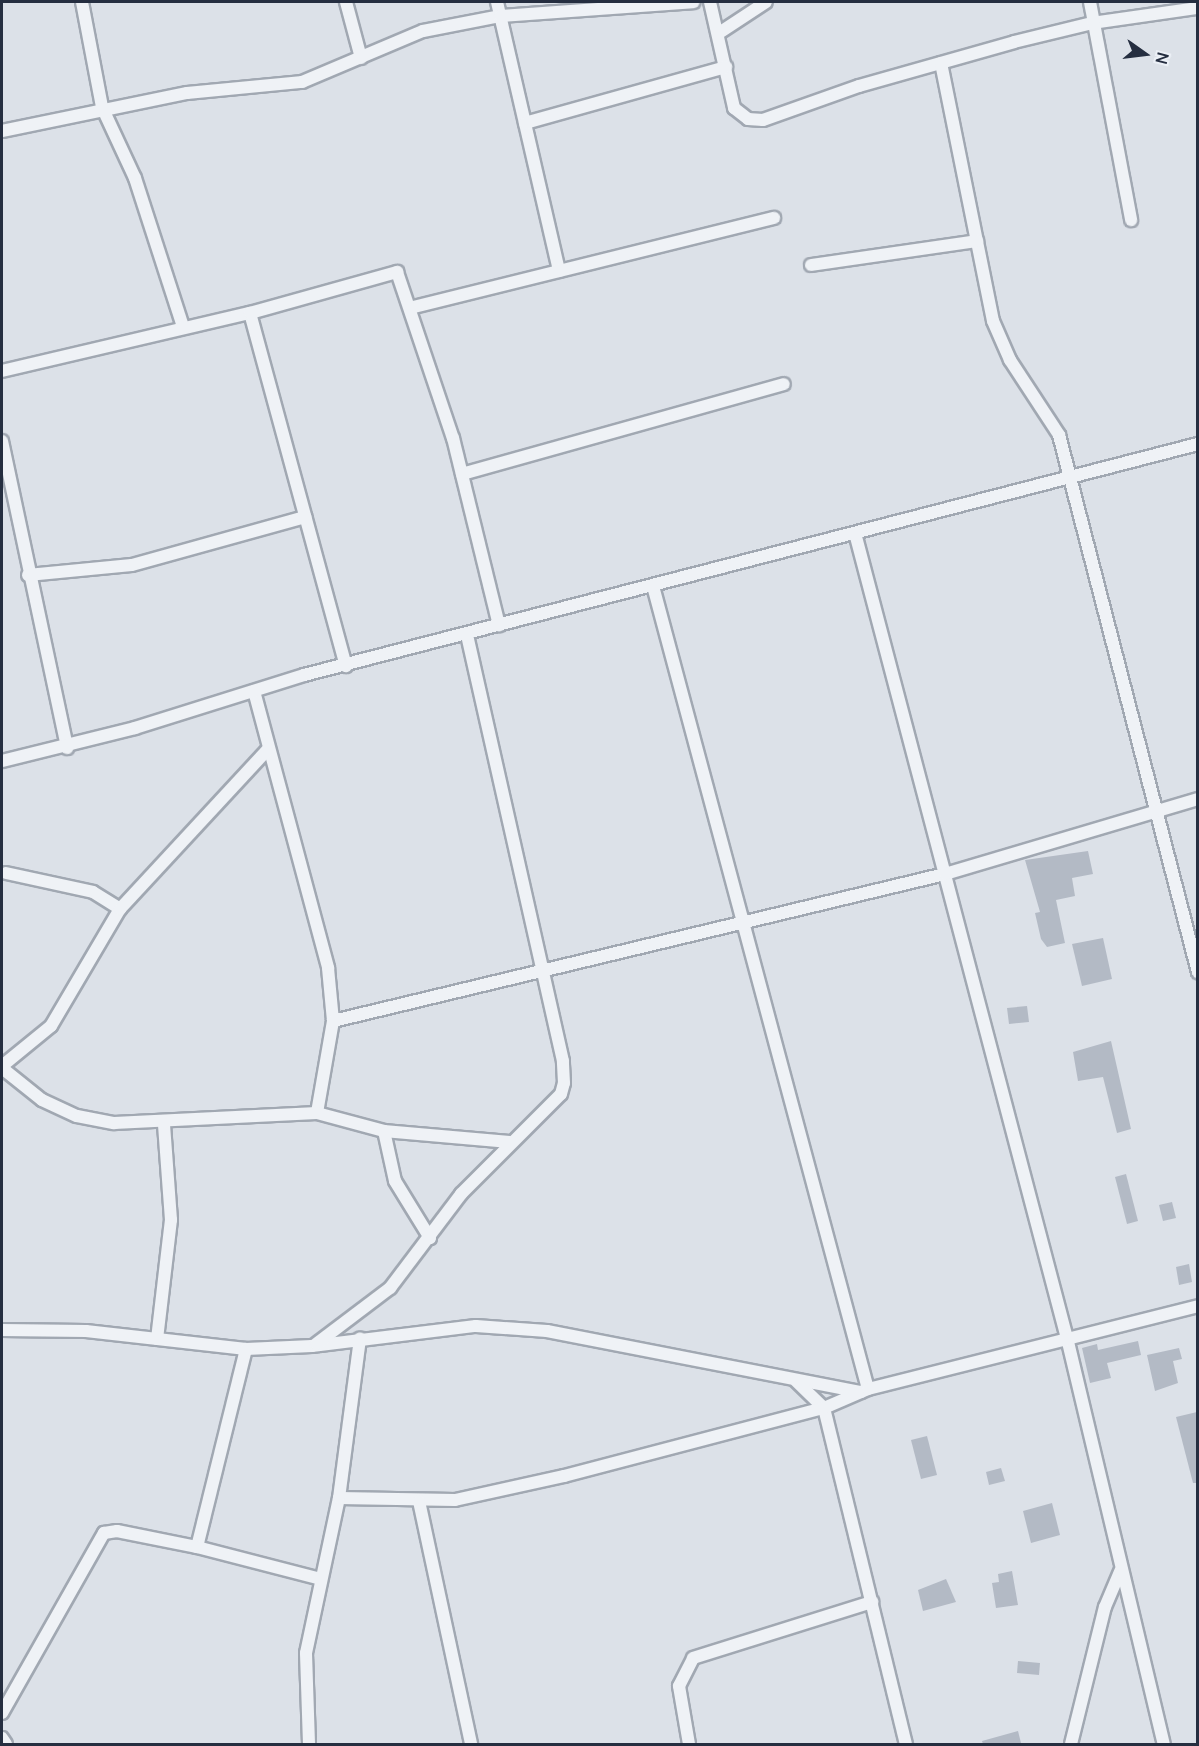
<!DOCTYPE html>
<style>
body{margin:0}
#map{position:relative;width:1199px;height:1746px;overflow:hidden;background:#dce1e8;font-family:Manrope,sans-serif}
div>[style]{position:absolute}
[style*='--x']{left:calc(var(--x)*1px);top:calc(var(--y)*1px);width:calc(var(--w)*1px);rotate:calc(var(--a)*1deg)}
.building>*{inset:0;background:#b3bac5}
.roads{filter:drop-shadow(2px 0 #a1a8b2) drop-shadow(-2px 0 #a1a8b2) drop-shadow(0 2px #a1a8b2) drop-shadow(0 -2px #a1a8b2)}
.minor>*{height:12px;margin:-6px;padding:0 6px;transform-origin:6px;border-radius:6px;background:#eff2f6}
span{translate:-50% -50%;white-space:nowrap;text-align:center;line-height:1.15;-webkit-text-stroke:5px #ecf0f6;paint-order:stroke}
.frame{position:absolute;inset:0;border:3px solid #252e40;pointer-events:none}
.north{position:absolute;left:1115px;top:24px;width:60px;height:60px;-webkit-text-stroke:4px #ecf0f6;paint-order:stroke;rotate:104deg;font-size:16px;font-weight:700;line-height:24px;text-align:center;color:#252e40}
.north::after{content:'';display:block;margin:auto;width:21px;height:27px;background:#252e40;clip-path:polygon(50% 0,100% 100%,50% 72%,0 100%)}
</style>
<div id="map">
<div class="building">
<i style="clip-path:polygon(1088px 851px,1093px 874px,1072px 878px,1075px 896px,1056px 900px,1065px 943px,1047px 947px,1041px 939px,1035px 913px,1040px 912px,1025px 860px)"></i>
<i style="clip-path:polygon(1103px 938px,1112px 979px,1082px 986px,1072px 944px)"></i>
<i style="clip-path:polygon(1027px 1006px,1029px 1022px,1009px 1024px,1007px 1008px)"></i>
<i style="clip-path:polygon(1111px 1041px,1131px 1129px,1117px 1133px,1103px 1077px,1078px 1081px,1073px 1052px)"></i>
<i style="clip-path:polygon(1126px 1174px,1138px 1221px,1127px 1224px,1115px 1177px)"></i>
<i style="clip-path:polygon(1172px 1202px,1176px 1218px,1163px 1221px,1159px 1205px)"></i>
<i style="clip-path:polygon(1189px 1264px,1192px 1282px,1179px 1285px,1176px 1267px)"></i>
<i style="clip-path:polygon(1138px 1341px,1141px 1355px,1107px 1363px,1111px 1378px,1090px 1383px,1082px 1348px,1097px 1344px,1098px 1350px)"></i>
<i style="clip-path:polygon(1179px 1348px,1182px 1359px,1173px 1361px,1178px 1383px,1155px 1391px,1147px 1355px)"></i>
<i style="clip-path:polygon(1197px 1412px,1197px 1483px,1193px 1483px,1176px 1417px)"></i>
<i style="clip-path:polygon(927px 1436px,937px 1475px,921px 1479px,911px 1440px)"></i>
<i style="clip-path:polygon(1001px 1468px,1005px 1481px,989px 1485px,986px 1472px)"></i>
<i style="clip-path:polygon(1052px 1503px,1060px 1535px,1031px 1543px,1023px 1511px)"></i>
<i style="clip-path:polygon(1012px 1571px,1018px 1605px,996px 1608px,992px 1583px,999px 1582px,998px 1574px)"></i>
<i style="clip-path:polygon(946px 1579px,956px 1602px,923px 1611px,918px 1590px)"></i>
<i style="clip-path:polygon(1018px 1661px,1040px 1663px,1039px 1675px,1017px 1673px)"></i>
<i style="clip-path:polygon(1018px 1731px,1021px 1743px,983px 1744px,982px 1741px)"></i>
</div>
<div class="roads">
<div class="minor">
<i style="--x:82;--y:2;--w:107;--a:79.2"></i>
<i style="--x:102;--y:107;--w:78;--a:65.1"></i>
<i style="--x:135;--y:178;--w:157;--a:72.1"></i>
<i style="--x:346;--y:2;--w:58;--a:75"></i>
<i style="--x:497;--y:2;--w:276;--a:77"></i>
<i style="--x:710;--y:2;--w:109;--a:77.2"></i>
<i style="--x:734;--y:108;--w:18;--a:38"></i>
<i style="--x:748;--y:119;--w:15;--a:4"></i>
<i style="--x:763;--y:120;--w:102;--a:-19.5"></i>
<i style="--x:859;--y:86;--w:161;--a:-15.8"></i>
<i style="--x:1014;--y:42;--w:80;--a:-13.7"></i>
<i style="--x:1092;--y:23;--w:107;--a:-8.1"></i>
<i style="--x:1090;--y:2;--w:222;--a:79.3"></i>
<i style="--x:719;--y:33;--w:56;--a:-33.4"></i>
<i style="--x:941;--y:63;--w:263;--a:78.6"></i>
<i style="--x:993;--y:321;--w:43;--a:66.4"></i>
<i style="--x:1010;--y:360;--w:90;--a:56.8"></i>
<i style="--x:1059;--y:435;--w:555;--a:75.49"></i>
<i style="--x:525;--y:123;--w:209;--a:-15.6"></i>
<i style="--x:2;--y:131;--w:189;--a:-11.6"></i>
<i style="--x:187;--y:93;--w:116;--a:-5.5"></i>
<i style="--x:302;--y:82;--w:131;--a:-22.9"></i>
<i style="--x:423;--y:31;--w:78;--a:-11"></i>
<i style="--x:500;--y:16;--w:194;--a:-4.1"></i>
<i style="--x:811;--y:265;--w:168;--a:-8.2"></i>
<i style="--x:414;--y:307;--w:371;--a:-13.9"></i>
<i style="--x:250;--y:313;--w:366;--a:74.8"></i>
<i style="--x:2;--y:371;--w:255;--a:-13.2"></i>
<i style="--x:250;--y:313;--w:153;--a:-15.6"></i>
<i style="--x:397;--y:272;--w:175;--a:71.4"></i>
<i style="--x:453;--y:438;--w:193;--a:76.2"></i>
<i style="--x:2;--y:441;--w:314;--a:78"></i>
<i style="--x:462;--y:474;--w:334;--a:-15.6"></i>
<i style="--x:855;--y:533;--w:837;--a:75.25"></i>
<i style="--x:1068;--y:1342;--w:413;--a:76.6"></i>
<i style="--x:28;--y:575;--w:104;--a:-5.5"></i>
<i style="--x:132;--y:565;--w:180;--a:-15.5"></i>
<i style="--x:653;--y:586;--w:831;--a:75.01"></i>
<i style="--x:254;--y:691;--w:287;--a:75"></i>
<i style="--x:328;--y:968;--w:53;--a:84.6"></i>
<i style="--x:333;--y:1021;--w:93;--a:99.9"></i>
<i style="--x:2;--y:761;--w:137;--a:-13.9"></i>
<i style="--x:135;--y:728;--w:177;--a:-17.4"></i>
<i style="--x:304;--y:675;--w:923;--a:-14.49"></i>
<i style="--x:6;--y:873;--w:89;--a:12.3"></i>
<i style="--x:93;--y:892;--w:32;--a:32"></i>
<i style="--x:333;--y:1021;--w:629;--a:-13.51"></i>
<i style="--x:945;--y:874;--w:264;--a:-16.5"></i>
<i style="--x:2;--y:1066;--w:63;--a:-39.2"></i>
<i style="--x:51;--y:1026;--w:136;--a:-59.5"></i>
<i style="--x:120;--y:909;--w:218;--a:-47.2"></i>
<i style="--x:2;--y:1068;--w:51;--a:38.7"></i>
<i style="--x:42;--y:1100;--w:38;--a:25"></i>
<i style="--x:77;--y:1116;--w:38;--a:11"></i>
<i style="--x:114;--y:1123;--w:203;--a:-2.8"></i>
<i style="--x:317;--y:1113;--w:69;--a:15"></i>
<i style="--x:384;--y:1131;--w:126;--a:5"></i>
<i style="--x:384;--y:1131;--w:51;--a:77.6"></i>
<i style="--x:395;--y:1181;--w:67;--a:58.4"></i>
<i style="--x:2;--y:1330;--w:84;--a:0.7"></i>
<i style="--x:86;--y:1331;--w:161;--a:6.4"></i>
<i style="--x:246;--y:1349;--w:66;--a:-2.6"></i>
<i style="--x:312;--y:1346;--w:165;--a:-7"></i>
<i style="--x:476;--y:1326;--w:71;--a:4"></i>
<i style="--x:547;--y:1331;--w:320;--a:11"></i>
<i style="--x:157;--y:1339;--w:120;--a:-83.3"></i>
<i style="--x:171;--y:1220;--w:96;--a:-94.2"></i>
<i style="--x:316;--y:1344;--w:93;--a:-37.1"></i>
<i style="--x:390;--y:1288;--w:118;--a:-52.9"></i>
<i style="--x:461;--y:1194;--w:141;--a:-45"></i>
<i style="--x:561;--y:1094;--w:11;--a:-75"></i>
<i style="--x:564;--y:1083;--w:22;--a:-93"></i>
<i style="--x:563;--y:1061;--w:437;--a:-102.7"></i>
<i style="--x:796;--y:1381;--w:39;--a:44"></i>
<i style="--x:824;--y:1408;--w:346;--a:76.3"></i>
<i style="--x:339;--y:1498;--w:116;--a:1"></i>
<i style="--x:455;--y:1500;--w:112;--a:-12.4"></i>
<i style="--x:564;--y:1476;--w:269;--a:-14.7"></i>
<i style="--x:824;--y:1408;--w:48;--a:-23.4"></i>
<i style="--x:868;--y:1389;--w:340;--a:-14.1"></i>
<i style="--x:419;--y:1501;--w:249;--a:77.9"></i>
<i style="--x:197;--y:1547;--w:204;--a:-76.1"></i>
<i style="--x:2;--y:1713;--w:207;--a:-60.5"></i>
<i style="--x:104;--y:1533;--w:13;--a:-9"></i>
<i style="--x:117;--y:1531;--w:82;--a:11.3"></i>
<i style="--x:197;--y:1547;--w:128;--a:14.5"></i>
<i style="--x:2;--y:1738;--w:7;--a:56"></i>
<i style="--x:309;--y:1744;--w:91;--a:-91.9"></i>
<i style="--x:306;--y:1653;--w:158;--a:-78"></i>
<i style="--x:339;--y:1498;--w:161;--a:-82.5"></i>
<i style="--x:689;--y:1744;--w:59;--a:-99.8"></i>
<i style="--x:679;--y:1686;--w:31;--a:-63"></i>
<i style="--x:693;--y:1658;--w:188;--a:-17.4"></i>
<i style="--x:1071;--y:1744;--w:141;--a:-76.1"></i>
<i style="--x:1105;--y:1607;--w:39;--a:-67"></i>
</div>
</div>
<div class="frame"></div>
<div class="north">N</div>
</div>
